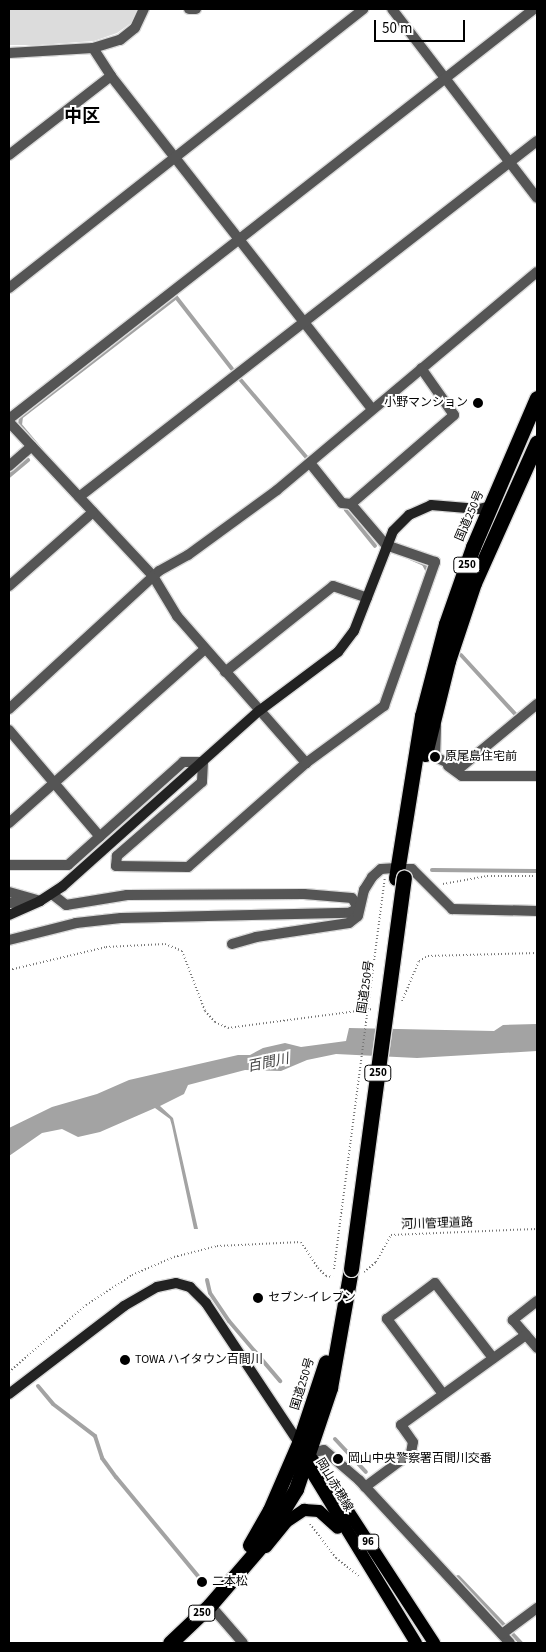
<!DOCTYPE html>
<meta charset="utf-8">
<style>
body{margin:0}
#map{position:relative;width:546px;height:1652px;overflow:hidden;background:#fff;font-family:"Source Sans 3","Noto Sans JP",sans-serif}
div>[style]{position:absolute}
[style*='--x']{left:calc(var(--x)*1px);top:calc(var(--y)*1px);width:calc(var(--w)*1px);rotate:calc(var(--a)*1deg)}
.green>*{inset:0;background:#dcdcdc}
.water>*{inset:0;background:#a3a3a3}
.stream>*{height:4px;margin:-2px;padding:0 2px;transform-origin:2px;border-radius:2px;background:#a3a3a3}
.path>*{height:2px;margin-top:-1px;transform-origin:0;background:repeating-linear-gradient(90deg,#777 0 1px,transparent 0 3.5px)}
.roads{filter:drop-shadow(1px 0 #dbdbdb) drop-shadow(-1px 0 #dbdbdb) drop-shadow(0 1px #dbdbdb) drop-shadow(0 -1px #dbdbdb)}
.street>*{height:10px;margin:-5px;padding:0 5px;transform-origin:5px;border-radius:5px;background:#555}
.secondary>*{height:10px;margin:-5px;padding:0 5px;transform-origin:5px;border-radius:5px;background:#222}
.primary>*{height:12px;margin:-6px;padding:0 6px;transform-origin:6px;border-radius:6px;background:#000}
.highway>*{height:15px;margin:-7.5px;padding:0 7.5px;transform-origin:7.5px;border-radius:7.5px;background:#000}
.path-bridge>*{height:2px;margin-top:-1px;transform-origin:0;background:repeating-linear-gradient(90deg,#777 0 1px,transparent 0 3.5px)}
.bridges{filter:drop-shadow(1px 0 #dbdbdb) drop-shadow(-1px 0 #dbdbdb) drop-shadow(0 1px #dbdbdb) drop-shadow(0 -1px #dbdbdb)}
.highway-bridge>*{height:15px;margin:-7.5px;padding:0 7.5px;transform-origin:7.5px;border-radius:7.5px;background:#000}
.dots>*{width:14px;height:14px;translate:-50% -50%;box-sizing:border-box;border:2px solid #fff;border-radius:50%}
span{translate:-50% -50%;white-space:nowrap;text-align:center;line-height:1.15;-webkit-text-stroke:4px #fff;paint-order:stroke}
.shield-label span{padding:1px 4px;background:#fff;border:1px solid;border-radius:4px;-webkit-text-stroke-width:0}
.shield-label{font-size:11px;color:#000;font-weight:700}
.poi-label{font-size:12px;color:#000}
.right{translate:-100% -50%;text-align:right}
.left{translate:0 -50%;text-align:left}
.street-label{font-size:12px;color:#000}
.water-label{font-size:14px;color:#444;font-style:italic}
.district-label{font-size:18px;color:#000;font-weight:700}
.frame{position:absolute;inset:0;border:10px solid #000;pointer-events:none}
.scale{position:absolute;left:374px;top:20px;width:91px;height:22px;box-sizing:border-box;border:2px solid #000;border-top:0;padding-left:6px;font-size:15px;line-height:18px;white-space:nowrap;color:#000;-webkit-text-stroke:4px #fff;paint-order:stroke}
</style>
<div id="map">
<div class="green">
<i style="clip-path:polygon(9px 9px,137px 9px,131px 23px,117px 33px,94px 41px,39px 45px,9px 45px)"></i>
</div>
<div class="water">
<i style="clip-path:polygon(537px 1024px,537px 1051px,417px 1058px,336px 1054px,307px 1060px,281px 1071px,245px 1070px,188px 1085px,184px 1094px,160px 1106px,173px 1118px,198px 1229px,194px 1229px,172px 1126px,170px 1119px,155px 1108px,100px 1132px,78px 1137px,62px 1129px,42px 1133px,9px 1156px,9px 1128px,52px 1107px,97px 1094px,129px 1080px,238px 1055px,250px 1055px,263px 1048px,285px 1043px,301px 1047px,346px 1041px,349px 1028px,494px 1031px,503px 1025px)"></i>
</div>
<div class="stream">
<i style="--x:239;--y:378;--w:106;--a:49.6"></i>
<i style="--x:41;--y:450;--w:33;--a:-130"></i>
<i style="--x:20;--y:425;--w:8;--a:-83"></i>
<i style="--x:21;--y:417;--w:196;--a:-37.7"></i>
<i style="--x:176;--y:297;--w:91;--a:52.1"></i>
<i style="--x:9;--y:476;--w:25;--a:-40"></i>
<i style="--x:346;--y:510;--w:46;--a:51.1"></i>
<i style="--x:410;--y:558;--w:15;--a:23"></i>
<i style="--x:424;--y:564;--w:9;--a:63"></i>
<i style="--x:461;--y:655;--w:81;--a:47.5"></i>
<i style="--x:432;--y:870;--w:105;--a:0.5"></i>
<i style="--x:207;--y:1280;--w:13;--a:77"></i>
<i style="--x:210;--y:1293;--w:34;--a:56"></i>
<i style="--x:229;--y:1321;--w:79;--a:49.6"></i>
<i style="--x:38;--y:1386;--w:23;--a:50"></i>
<i style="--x:53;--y:1404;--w:53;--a:37.3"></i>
<i style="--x:95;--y:1436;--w:23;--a:72"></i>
<i style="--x:102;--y:1458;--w:24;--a:54"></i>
<i style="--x:116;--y:1477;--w:129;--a:50.4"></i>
<i style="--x:335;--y:1439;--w:45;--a:46.8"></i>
<i style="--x:458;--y:1577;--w:91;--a:46.3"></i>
</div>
<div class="path">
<i style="--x:443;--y:884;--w:45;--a:-10.3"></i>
<i style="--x:487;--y:876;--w:50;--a:0"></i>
<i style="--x:9;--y:970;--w:100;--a:-13.3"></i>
<i style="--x:106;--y:947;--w:59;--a:-2.9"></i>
<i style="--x:165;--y:944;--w:18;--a:22"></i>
<i style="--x:182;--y:951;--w:64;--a:69"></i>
<i style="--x:205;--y:1011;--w:15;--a:48"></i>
<i style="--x:215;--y:1022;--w:14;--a:25"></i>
<i style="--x:228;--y:1028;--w:146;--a:-7.5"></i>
<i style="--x:402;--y:1001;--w:43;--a:-67"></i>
<i style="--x:419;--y:961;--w:10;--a:-29"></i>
<i style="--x:428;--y:956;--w:109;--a:-1.6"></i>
<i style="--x:364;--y:1272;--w:16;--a:-40"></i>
<i style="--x:376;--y:1262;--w:31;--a:-61"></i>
<i style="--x:391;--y:1235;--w:146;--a:-2.4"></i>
<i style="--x:9;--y:1372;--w:102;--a:-41"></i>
<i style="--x:86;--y:1305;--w:55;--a:-33.1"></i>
<i style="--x:132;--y:1275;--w:46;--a:-23.2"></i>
<i style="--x:174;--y:1257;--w:44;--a:-14.3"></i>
<i style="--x:217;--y:1246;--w:84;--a:-2.7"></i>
<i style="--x:301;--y:1242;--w:31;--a:57"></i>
<i style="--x:318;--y:1268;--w:11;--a:45"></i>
<i style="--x:326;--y:1276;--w:7;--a:8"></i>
<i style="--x:310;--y:1524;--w:43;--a:52.6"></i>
<i style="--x:336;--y:1558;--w:29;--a:38"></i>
</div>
<div class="roads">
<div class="street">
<i style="--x:189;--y:9;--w:7;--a:0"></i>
<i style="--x:392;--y:9;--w:238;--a:52.5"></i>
<i style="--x:93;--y:48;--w:33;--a:57"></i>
<i style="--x:111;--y:76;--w:423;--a:51.9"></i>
<i style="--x:9;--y:53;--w:84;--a:-3.4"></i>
<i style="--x:93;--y:48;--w:28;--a:-17"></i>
<i style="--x:120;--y:40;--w:19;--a:-39"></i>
<i style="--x:135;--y:28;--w:21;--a:-65"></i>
<i style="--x:9;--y:155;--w:129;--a:-37.8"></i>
<i style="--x:9;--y:288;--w:451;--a:-38.2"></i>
<i style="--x:9;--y:419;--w:666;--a:-37.99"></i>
<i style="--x:9;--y:422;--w:211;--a:46.9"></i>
<i style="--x:153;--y:576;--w:47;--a:59"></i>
<i style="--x:177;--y:616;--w:196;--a:48.7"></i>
<i style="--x:310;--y:463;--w:51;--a:51.3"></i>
<i style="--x:342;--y:503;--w:9;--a:6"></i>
<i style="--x:9;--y:466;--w:30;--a:-41"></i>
<i style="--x:79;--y:497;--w:580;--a:-37.86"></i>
<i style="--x:9;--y:586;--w:112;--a:-41.4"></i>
<i style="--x:225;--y:672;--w:138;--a:-38.5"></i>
<i style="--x:333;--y:586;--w:36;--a:19"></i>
<i style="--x:9;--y:709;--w:204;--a:-42.6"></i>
<i style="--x:159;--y:571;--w:33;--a:-29"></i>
<i style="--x:188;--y:555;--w:110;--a:-36.1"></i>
<i style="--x:277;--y:490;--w:339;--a:-40"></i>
<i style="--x:9;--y:730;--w:140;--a:49.6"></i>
<i style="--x:435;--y:757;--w:27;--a:24"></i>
<i style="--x:460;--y:768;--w:100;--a:-39.7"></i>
<i style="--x:435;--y:757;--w:31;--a:-88"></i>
<i style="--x:448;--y:766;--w:17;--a:36"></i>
<i style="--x:462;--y:776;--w:75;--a:0"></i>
<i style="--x:9;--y:823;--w:262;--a:-41.6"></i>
<i style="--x:9;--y:865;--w:59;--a:0"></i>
<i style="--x:68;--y:865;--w:154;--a:-41.8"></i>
<i style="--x:183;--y:762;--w:20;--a:0"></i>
<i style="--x:203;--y:762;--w:20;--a:93"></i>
<i style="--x:202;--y:782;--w:113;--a:139"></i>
<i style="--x:117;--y:856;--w:10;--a:96"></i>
<i style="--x:116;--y:866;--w:72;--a:0.8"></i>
<i style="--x:188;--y:867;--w:157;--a:-41.4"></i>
<i style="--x:306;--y:763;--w:97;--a:-36.2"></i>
<i style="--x:384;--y:706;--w:153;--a:-70.5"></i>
<i style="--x:435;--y:562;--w:52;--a:-160.9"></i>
<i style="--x:386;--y:545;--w:54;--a:-130.5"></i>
<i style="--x:351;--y:504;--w:136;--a:-40.8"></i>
<i style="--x:454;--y:415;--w:57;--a:-125.1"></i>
<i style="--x:406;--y:869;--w:6;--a:0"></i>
<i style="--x:412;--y:869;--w:57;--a:45"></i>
<i style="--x:452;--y:909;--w:85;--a:1.3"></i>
<i style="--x:9;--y:892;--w:32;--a:16"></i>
<i style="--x:52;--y:894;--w:18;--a:38"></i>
<i style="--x:66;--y:905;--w:62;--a:-9.3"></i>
<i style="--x:127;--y:895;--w:177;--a:-0.3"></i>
<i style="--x:304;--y:894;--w:48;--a:4.8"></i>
<i style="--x:352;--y:898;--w:12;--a:59"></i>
<i style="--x:9;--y:903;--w:23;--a:-2"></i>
<i style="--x:9;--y:940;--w:69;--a:-14.2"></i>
<i style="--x:76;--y:923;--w:45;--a:-6.3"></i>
<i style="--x:121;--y:918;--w:228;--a:-1.3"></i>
<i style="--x:349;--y:913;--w:10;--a:-29"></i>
<i style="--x:232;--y:944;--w:25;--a:-16"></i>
<i style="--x:256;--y:937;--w:94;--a:-8.6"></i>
<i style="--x:349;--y:923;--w:11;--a:-38"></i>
<i style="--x:358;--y:916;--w:27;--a:-77"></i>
<i style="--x:364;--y:890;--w:15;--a:-58"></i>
<i style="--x:372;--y:877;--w:12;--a:-42"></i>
<i style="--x:381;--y:869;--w:16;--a:-4"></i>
<i style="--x:537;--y:1301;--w:31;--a:142"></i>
<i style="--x:513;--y:1320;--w:37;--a:49"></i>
<i style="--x:443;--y:1394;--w:94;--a:-126.7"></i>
<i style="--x:387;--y:1319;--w:60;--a:-36.9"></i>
<i style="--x:435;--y:1283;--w:95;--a:52.3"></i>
<i style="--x:309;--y:1453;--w:15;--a:-11"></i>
<i style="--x:324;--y:1450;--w:46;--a:40.6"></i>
<i style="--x:359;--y:1480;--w:222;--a:47.2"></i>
<i style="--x:365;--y:1487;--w:57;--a:-36.5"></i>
<i style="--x:411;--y:1453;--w:11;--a:-80"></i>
<i style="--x:413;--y:1442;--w:21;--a:-125"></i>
<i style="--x:401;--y:1425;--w:154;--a:-35.8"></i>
<i style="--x:210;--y:1605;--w:50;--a:49"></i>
<i style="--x:502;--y:1634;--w:44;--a:-36.6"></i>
</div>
<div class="secondary">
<i style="--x:9;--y:915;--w:34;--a:-24"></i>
<i style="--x:40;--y:901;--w:27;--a:-33"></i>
<i style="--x:63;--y:886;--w:263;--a:-41.8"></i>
<i style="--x:259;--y:711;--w:99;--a:-36.8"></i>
<i style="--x:338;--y:652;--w:26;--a:-53"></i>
<i style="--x:354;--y:631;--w:107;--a:-68.7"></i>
<i style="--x:393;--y:531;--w:23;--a:-45"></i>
<i style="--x:409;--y:515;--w:24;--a:-24"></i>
<i style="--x:431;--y:505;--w:48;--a:4.8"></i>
<i style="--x:479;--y:509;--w:12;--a:-14"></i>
<i style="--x:9;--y:1394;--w:145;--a:-37.4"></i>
<i style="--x:124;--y:1306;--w:38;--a:-30"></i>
<i style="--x:157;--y:1287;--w:19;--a:-12"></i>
<i style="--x:176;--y:1283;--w:15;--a:16"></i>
<i style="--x:190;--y:1287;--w:23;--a:45"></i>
<i style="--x:206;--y:1303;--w:168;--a:56.4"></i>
</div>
<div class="primary">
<i style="--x:302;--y:1446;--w:36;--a:52"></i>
<i style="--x:324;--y:1474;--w:202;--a:56.9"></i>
<i style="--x:303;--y:1458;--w:217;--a:58.6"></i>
<i style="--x:266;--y:1547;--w:32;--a:-51"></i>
<i style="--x:286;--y:1522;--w:22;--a:-34"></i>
<i style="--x:304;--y:1510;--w:15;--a:4"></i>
<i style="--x:319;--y:1511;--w:25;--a:42"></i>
</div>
<div class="highway">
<i style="--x:425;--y:754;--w:96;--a:-76.1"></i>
<i style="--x:448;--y:661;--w:82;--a:-71.6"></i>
<i style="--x:474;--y:583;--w:154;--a:-65.9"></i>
<i style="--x:396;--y:878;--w:164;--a:-80.9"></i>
<i style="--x:422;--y:716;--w:95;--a:-75.4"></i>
<i style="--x:446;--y:624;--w:82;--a:-70.7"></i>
<i style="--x:473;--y:547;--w:162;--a:-66.8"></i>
<i style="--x:250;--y:1545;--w:40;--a:-60.3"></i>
<i style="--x:270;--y:1510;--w:73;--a:-66.6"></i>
<i style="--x:299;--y:1443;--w:85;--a:-71.6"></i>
<i style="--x:170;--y:1643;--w:55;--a:-43.5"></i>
<i style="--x:210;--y:1605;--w:78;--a:-49.2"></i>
<i style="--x:261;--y:1546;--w:67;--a:-58.4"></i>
<i style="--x:296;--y:1489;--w:107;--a:-71.4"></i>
<i style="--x:330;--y:1388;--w:121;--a:-80"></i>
</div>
</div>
<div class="path-bridge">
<i style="--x:334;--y:1269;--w:394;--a:-82.6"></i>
</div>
<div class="bridges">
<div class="highway-bridge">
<i style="--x:351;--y:1269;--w:395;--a:-82.3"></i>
</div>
</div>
<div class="dots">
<i style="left:478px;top:403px;background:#000"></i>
<i style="left:435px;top:757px;background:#000"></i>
<i style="left:258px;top:1298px;background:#000"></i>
<i style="left:125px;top:1360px;background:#000"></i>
<i style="left:338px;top:1459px;background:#000"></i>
<i style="left:202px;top:1582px;background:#000"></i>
</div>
<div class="shield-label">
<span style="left:467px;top:565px">250</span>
<span style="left:378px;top:1073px">250</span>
<span style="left:368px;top:1542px">96</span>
<span style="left:202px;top:1613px">250</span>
</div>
<div class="poi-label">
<span class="right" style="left:468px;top:403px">小野マンション</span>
<span class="left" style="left:445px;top:757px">原尾島住宅前</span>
<span class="left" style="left:268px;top:1298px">セブン-イレブン</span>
<span class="left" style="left:135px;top:1360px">TOWA ハイタウン百間川</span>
<span class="left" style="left:348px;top:1459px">岡山中央警察署百間川交番</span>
<span class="left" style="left:212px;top:1582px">二本松</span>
</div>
<div class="street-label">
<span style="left:470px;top:516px;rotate:-67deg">国道250号</span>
<span style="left:366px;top:987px;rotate:-82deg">国道250号</span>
<span style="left:437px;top:1224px;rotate:-2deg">河川管理道路</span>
<span style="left:303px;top:1384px;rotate:-73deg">国道250号</span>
<span style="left:334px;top:1485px;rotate:59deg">岡山赤穂線</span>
</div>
<div class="water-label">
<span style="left:268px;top:1063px;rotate:-12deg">百間川</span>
</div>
<div class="district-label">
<span style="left:82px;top:117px">中区</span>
</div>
<div class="frame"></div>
<div class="scale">50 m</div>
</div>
